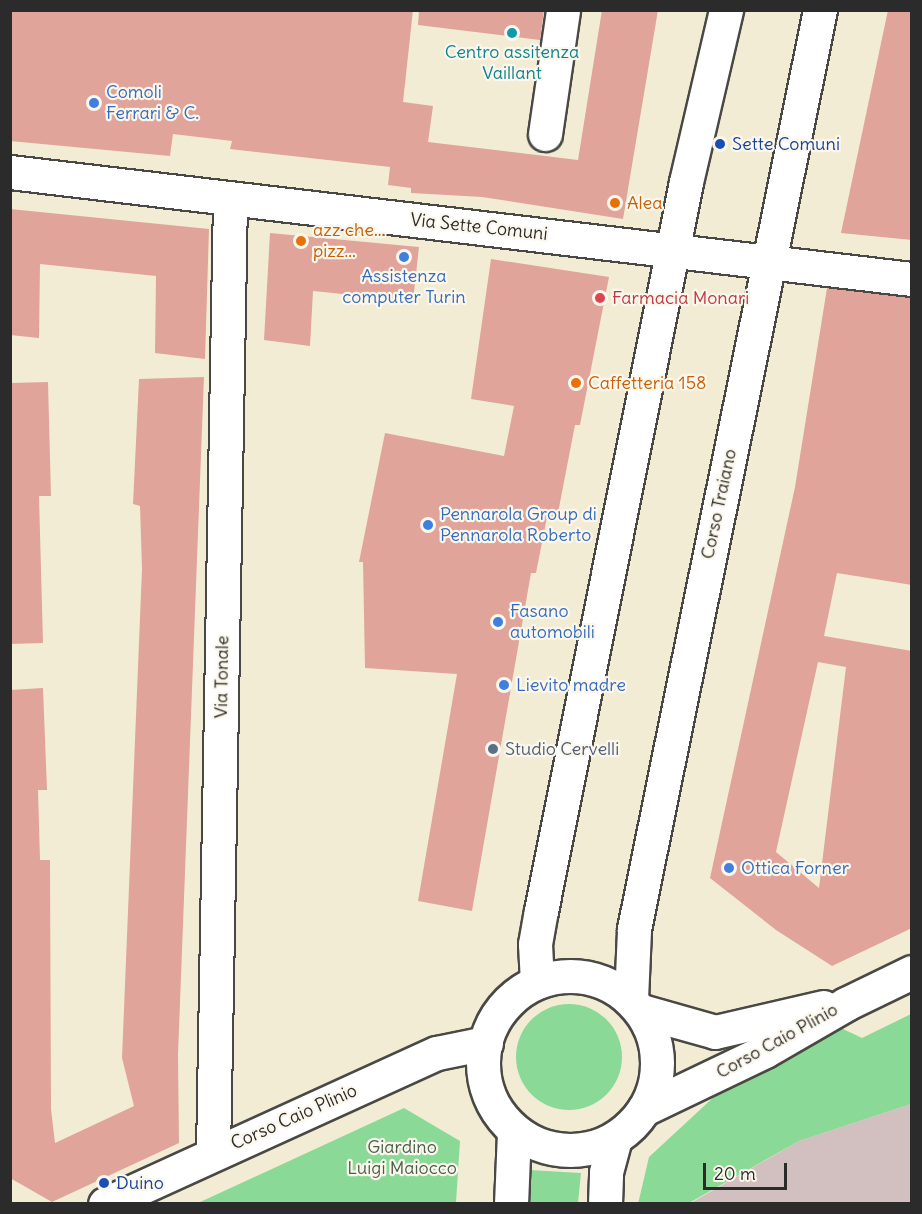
<!DOCTYPE html>
<style>
body{margin:0}
#map{position:relative;width:922px;height:1214px;overflow:hidden;background:#f3ecd5;font-family:Delius,sans-serif}
div>[style]{position:absolute}
[style*='--x']{left:calc(var(--x)*1px);top:calc(var(--y)*1px);width:calc(var(--w)*1px);rotate:calc(var(--a)*1deg)}
.industrial>*{inset:0;background:#d2bfc0}
.green>*{inset:0;background:#8bd997}
.round{border-radius:50%}
.building>*{inset:0;background:#e0a49b}
.roads{filter:drop-shadow(2px 0 #494844) drop-shadow(-2px 0 #494844) drop-shadow(0 2px #494844) drop-shadow(0 -2px #494844)}
.minor>*{height:33px;margin:-16.5px;padding:0 16.5px;transform-origin:16.5px;border-radius:16.5px;background:#fff}
.major>*{height:33px;margin:-16.5px;padding:0 16.5px;transform-origin:16.5px;border-radius:16.5px;background:#fff}
.major>.ring{margin:-16.5px;padding:0;box-sizing:content-box;background:none;border:33px solid #fff;border-radius:50%}
.dots>*{width:16px;height:16px;translate:-50% -50%;box-sizing:border-box;border:3px solid #fbf7ec;border-radius:50%}
span{translate:-50% -50%;white-space:nowrap;text-align:center;line-height:1.15;-webkit-text-stroke:4.5px #fbf7ec;paint-order:stroke}
.culture-label{font-size:18px;color:#0d838f}
.shop-label{font-size:18px;color:#366cbe}
.left{translate:0 -50%;text-align:left}
.transit-label{font-size:18px;color:#164399}
.food-label{font-size:18px;color:#c56008}
.street-label{font-size:18px;color:#2b2b2b}
.health-label{font-size:18px;color:#be3a42}
.service-label{font-size:18px;color:#4e5e75}
.park-label{font-size:18px;color:#485f4b}
.frame{position:absolute;inset:0;border:12px solid #2b2b2b;pointer-events:none}
.scale{position:absolute;left:703px;top:1163px;width:84px;height:27px;box-sizing:border-box;border:3px solid #2b2b2b;border-top:0;padding-left:8px;font-size:18px;line-height:21px;white-space:nowrap;color:#2b2b2b;-webkit-text-stroke:4px #fbf7ec;paint-order:stroke}
</style>
<div id="map">
<div class="industrial">
<i style="clip-path:polygon(911px 1104px,911px 1203px,689px 1204px,799px 1141px)"></i>
</div>
<div class="green">
<i class="round" style="left:516px;top:1004px;width:106px;height:106px"></i>
<i style="clip-path:polygon(911px 1014px,911px 1104px,799px 1141px,689px 1203px,638px 1204px,649px 1157px,717px 1094px,839px 1027px,862px 1038px)"></i>
<i style="clip-path:polygon(404px 1108px,460px 1141px,456px 1203px,198px 1203px)"></i>
<i style="clip-path:polygon(530px 1170px,581px 1173px,578px 1203px,527px 1204px)"></i>
</div>
<div class="building">
<i style="clip-path:polygon(10px 10px,413px 10px,403px 102px,433px 106px,428px 142px,578px 160px,602px 10px,658px 10px,623px 219px,482px 197px,411px 193px,411px 188px,388px 185px,390px 167px,230px 149px,232px 141px,173px 134px,170px 156px,10px 141px)"></i>
<i style="clip-path:polygon(419px 10px,544px 10px,540px 40px,418px 25px)"></i>
<i style="clip-path:polygon(888px 10px,912px 10px,912px 240px,841px 233px)"></i>
<i style="clip-path:polygon(10px 209px,209px 229px,205px 359px,155px 353px,156px 276px,40px 264px,39px 338px,10px 335px)"></i>
<i style="clip-path:polygon(270px 233px,419px 247px,413px 301px,313px 291px,310px 346px,264px 340px)"></i>
<i style="clip-path:polygon(491px 259px,609px 277px,580px 425px,575px 425px,557px 518px,547px 517px,536px 573px,531px 573px,472px 911px,418px 901px,457px 674px,365px 668px,363px 562px,359px 562px,385px 433px,504px 456px,514px 406px,471px 399px)"></i>
<i style="clip-path:polygon(evenodd,827px 288px,912px 297px,912px 585px,837px 573px,824px 636px,912px 651px,912px 928px,832px 966px,776px 930px,710px 878px,795px 487px,827px 288px,818px 662px,846px 667px,819px 888px,776px 852px,818px 662px)"></i>
<i style="clip-path:polygon(204px 377px,178px 1055px,179px 1143px,52px 1202px,10px 1178px,10px 690px,43px 688px,47px 790px,38px 790px,40px 860px,50px 860px,51px 1109px,55px 1143px,134px 1106px,122px 1058px,142px 569px,140px 506px,133px 504px,139px 379px)"></i>
<i style="clip-path:polygon(48px 382px,51px 496px,39px 496px,43px 643px,10px 644px,10px 383px)"></i>
</div>
<div class="roads">
<div class="minor">
<i style="--x:545;--y:134;--w:125;--a:-81.7"></i>
<i style="--x:10;--y:172;--w:908;--a:6.77"></i>
<i style="--x:641;--y:1011;--w:77;--a:15.8"></i>
<i style="--x:715;--y:1032;--w:111;--a:-13"></i>
<i style="--x:644;--y:1109;--w:134;--a:-25.6"></i>
<i style="--x:765;--y:1051;--w:94;--a:-30.1"></i>
<i style="--x:846;--y:1004;--w:73;--a:-25.9"></i>
<i style="--x:213;--y:1153;--w:953;--a:-88.98"></i>
<i style="--x:105;--y:1204;--w:365;--a:-24.5"></i>
<i style="--x:437;--y:1053;--w:50;--a:-11.5"></i>
</div>
<div class="major">
<i class="ring" style="left:483px;top:976px;width:141px;height:141px"></i>
<i style="--x:537;--y:982;--w:38;--a:-93"></i>
<i style="--x:535;--y:944;--w:34;--a:-80"></i>
<i style="--x:541;--y:911;--w:743;--a:-78.75"></i>
<i style="--x:686;--y:182;--w:177;--a:-76.9"></i>
<i style="--x:631;--y:999;--w:70;--a:-87.5"></i>
<i style="--x:634;--y:929;--w:938;--a:-78.56"></i>
<i style="--x:511;--y:1204;--w:73;--a:-87.6"></i>
<i style="--x:605;--y:1204;--w:32;--a:-88"></i>
<i style="--x:606;--y:1172;--w:35;--a:-75"></i>
</div>
</div>
<div class="dots">
<i style="left:512px;top:33px;background:#0f9aa8"></i>
<i style="left:94px;top:103px;background:#3f7fe0"></i>
<i style="left:720px;top:144px;background:#1a4fb4"></i>
<i style="left:615px;top:203px;background:#e8710a"></i>
<i style="left:301px;top:241px;background:#e8710a"></i>
<i style="left:404px;top:257px;background:#3f7fe0"></i>
<i style="left:600px;top:298px;background:#e0444e"></i>
<i style="left:576px;top:383px;background:#e8710a"></i>
<i style="left:428px;top:525px;background:#3f7fe0"></i>
<i style="left:498px;top:622px;background:#3f7fe0"></i>
<i style="left:504px;top:685px;background:#3f7fe0"></i>
<i style="left:493px;top:749px;background:#5c6f8a"></i>
<i style="left:729px;top:868px;background:#3f7fe0"></i>
<i style="left:104px;top:1183px;background:#1a4fb4"></i>
</div>
<div class="culture-label">
<span style="left:512px;top:63px">Centro assitenza<br>Vaillant</span>
</div>
<div class="shop-label">
<span class="left" style="left:106px;top:103px">Comoli<br>Ferrari &amp; C.</span>
<span style="left:404px;top:287px">Assistenza<br>computer Turin</span>
<span class="left" style="left:440px;top:525px">Pennarola Group di<br>Pennarola Roberto</span>
<span class="left" style="left:510px;top:622px">Fasano<br>automobili</span>
<span class="left" style="left:516px;top:685px">Lievito madre</span>
<span class="left" style="left:741px;top:868px">Ottica Forner</span>
</div>
<div class="transit-label">
<span class="left" style="left:732px;top:144px">Sette Comuni</span>
<span class="left" style="left:116px;top:1183px">Duino</span>
</div>
<div class="food-label">
<span class="left" style="left:627px;top:203px">Alea</span>
<span class="left" style="left:313px;top:241px">azz che...<br>pizz...</span>
<span class="left" style="left:588px;top:383px">Caffetteria 158</span>
</div>
<div class="street-label">
<span style="left:479px;top:227px;rotate:6deg">Via Sette Comuni</span>
<span style="left:719px;top:504px;rotate:-78deg">Corso Traiano</span>
<span style="left:222px;top:677px;rotate:-89deg">Via Tonale</span>
<span style="left:777px;top:1041px;rotate:-29deg">Corso Caio Plinio</span>
<span style="left:294px;top:1117px;rotate:-24deg">Corso Caio Plinio</span>
</div>
<div class="health-label">
<span class="left" style="left:612px;top:298px">Farmacia Monari</span>
</div>
<div class="service-label">
<span class="left" style="left:505px;top:749px">Studio Cervelli</span>
</div>
<div class="park-label">
<span style="left:402px;top:1158px">Giardino<br>Luigi Maiocco</span>
</div>
<div class="frame"></div>
<div class="scale">20 m</div>
</div>
